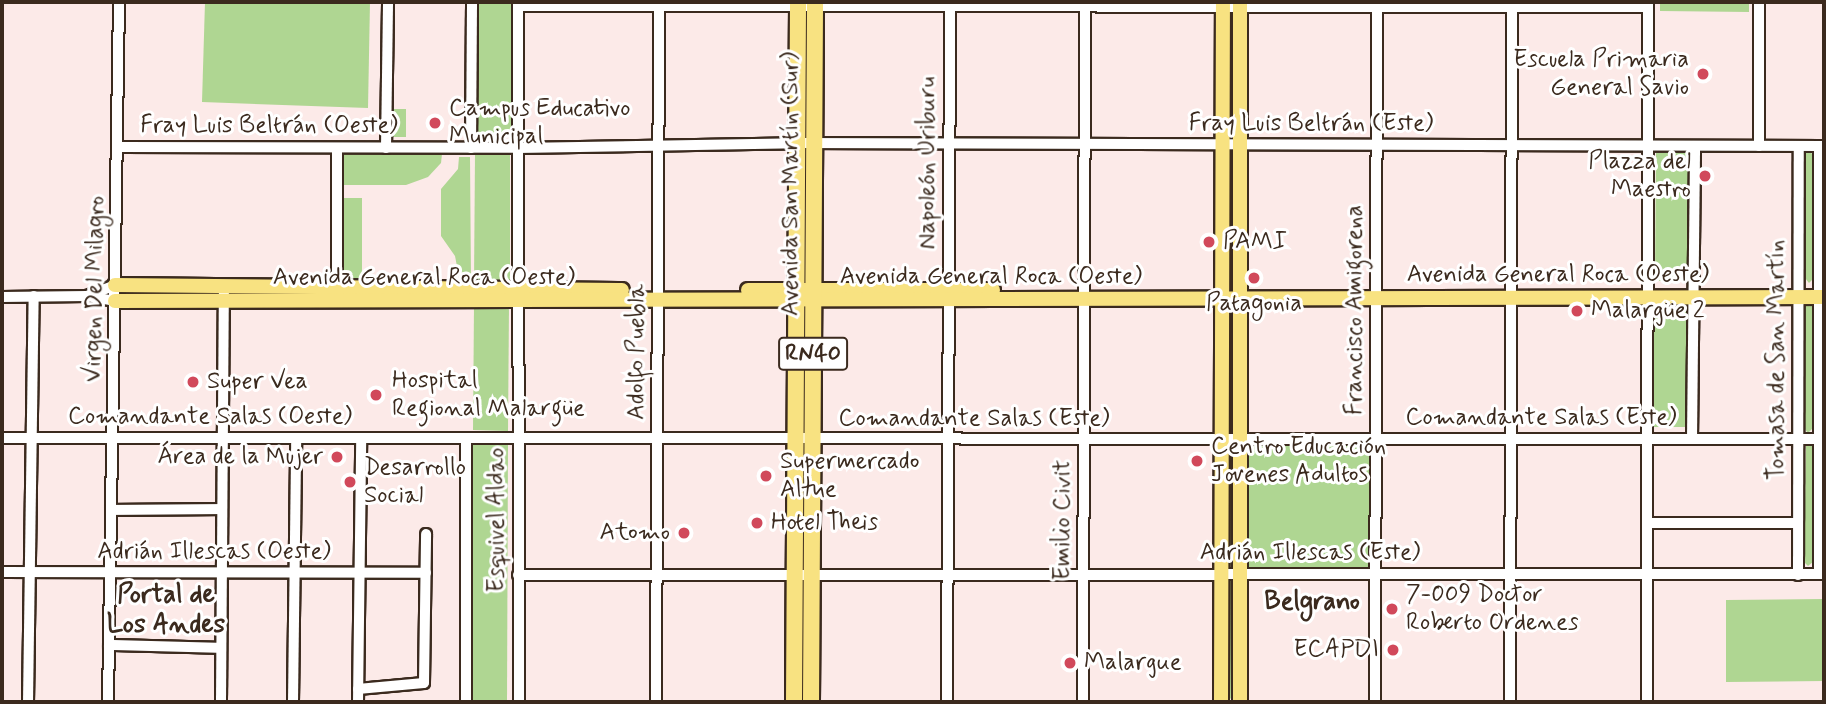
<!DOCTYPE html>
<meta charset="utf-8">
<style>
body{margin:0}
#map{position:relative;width:1826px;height:704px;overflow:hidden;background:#fceae8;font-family:Mynerve,sans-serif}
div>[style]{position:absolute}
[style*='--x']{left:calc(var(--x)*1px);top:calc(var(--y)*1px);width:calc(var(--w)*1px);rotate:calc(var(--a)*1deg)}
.green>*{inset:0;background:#afd692}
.roads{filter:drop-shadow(2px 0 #3b2a1e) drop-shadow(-2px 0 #3b2a1e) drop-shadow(0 2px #3b2a1e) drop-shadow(0 -2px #3b2a1e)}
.minor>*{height:10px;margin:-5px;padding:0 5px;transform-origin:5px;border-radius:5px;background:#fff}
.major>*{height:14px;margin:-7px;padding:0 7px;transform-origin:7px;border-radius:7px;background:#f8e281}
.highway>*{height:16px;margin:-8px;padding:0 8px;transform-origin:8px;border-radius:8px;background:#f8e281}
.dots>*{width:19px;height:19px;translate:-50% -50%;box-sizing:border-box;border:4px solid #fff;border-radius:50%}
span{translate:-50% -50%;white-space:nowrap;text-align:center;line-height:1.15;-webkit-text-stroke:6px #fff;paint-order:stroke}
.shield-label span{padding:2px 5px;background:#fff;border:2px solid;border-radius:5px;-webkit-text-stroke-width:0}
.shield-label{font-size:23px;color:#3b2a1e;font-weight:700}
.poi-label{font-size:24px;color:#3b2a1e}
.right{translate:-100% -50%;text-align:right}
.left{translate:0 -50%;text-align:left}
.street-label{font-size:24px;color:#3b2a1e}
.neighbourhood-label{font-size:26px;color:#3b2a1e;font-weight:700}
.frame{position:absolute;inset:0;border:4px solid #3b2a1e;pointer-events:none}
</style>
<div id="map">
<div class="green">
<i style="clip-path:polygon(205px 2px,370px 2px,368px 108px,202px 102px)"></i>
<i style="clip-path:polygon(478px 2px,513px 2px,512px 133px,477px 133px)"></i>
<i style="clip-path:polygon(1660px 2px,1749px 2px,1749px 12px,1660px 11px)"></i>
<i style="clip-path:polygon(1231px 16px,1234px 17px,1234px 134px,1231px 135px,1228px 133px,1229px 17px)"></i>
<i style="clip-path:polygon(390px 109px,406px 109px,406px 137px,390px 137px)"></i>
<i style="clip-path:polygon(1806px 151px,1813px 154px,1813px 279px,1809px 283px,1805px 278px)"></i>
<i style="clip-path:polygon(1656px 153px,1691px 153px,1690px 281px,1655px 281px)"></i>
<i style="clip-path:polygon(342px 154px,442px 154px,441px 163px,428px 177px,406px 185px,341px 185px)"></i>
<i style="clip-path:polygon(1231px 154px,1234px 156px,1233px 272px,1231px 273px,1228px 271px,1229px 155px)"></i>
<i style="clip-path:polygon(475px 155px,510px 155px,510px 284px,474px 283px)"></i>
<i style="clip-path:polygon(459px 157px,470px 157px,471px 282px,460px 282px,455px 256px,441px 236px,441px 189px,458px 169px)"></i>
<i style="clip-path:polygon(342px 198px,362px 198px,362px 283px,342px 284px)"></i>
<i style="clip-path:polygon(1653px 298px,1689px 298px,1688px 427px,1653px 427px)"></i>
<i style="clip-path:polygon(474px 304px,509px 304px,508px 431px,473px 430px)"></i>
<i style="clip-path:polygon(1804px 304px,1813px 304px,1812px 429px,1808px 433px,1804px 428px)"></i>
<i style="clip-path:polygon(1228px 310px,1234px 311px,1233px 427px,1230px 428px,1228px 427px)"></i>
<i style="clip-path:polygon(1376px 439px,1375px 574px,1240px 574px,1241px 440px)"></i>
<i style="clip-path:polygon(1806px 443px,1813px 446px,1813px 562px,1808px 566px,1804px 562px)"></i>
<i style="clip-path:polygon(473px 444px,508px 444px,507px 702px,472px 702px)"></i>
<i style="clip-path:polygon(1228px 447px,1234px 451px,1234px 561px,1230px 565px,1227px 564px)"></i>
<i style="clip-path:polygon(1230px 580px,1233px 582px,1234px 695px,1230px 699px,1227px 697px,1228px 581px)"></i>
<i style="clip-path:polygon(1824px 599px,1824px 681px,1726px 682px,1726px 600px)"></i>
</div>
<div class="roads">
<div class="minor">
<i style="--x:518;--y:2;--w:700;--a:89.92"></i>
<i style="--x:1759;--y:2;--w:144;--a:90"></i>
<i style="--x:518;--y:6;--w:1130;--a:0.05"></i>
<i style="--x:119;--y:147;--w:399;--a:0.1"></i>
<i style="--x:518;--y:148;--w:279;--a:-1"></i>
<i style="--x:797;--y:143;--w:1027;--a:0.17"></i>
<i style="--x:337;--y:148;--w:141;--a:90"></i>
<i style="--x:386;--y:148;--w:146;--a:-89.2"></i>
<i style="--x:471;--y:148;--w:146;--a:-89.6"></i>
<i style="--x:87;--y:296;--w:30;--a:-21"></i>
<i style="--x:2;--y:297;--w:85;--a:-0.7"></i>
<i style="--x:87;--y:296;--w:28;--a:10"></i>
<i style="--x:2;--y:438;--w:1822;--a:0.03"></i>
<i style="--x:1692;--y:439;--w:293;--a:-89.4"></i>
<i style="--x:111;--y:510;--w:111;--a:-0.5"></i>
<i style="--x:1647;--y:523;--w:151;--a:0"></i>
<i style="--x:2;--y:572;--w:424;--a:0.1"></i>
<i style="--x:1819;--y:574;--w:428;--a:-90"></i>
<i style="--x:518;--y:575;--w:1306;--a:-0.04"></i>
<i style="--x:1798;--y:575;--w:429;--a:-89.9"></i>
<i style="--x:109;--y:645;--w:112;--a:1.5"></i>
<i style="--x:358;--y:689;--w:66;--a:-5.2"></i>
<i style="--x:424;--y:683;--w:149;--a:-89.2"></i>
<i style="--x:28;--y:702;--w:406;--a:-89.2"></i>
<i style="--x:108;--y:702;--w:700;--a:-89.1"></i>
<i style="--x:221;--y:702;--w:416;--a:-89.6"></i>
<i style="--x:293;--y:702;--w:264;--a:-89.3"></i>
<i style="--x:358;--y:702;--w:263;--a:-89.3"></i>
<i style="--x:466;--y:702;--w:263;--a:-90"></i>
<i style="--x:656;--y:702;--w:700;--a:-89.75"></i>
<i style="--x:947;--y:702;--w:700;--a:-89.75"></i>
<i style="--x:1083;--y:702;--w:700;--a:-89.84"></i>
<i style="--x:1375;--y:702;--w:700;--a:-89.84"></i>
<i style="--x:1510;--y:702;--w:700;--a:-89.84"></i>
<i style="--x:1647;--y:702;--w:700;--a:-89.92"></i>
</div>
<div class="major">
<i style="--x:115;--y:285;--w:507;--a:0.57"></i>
<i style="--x:748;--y:290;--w:245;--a:0"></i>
<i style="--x:115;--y:301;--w:1709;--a:-0.13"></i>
<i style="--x:1221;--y:702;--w:700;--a:-89.84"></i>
<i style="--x:1240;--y:702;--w:700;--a:-90"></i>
</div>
<div class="highway">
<i style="--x:794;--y:702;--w:700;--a:-89.67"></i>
<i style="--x:811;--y:702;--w:700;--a:-89.67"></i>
</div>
</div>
<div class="dots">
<i style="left:1703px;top:74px;background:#d1495b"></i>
<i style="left:435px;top:123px;background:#d1495b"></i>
<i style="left:1705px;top:176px;background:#d1495b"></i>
<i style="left:1209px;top:242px;background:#d1495b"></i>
<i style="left:1254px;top:278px;background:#d1495b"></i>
<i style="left:1577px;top:311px;background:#d1495b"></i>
<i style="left:193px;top:382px;background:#d1495b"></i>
<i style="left:376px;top:395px;background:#d1495b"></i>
<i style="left:337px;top:457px;background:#d1495b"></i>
<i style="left:1197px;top:461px;background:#d1495b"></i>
<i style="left:766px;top:476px;background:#d1495b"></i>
<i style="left:350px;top:482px;background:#d1495b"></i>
<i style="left:757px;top:523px;background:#d1495b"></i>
<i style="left:684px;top:533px;background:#d1495b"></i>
<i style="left:1392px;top:609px;background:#d1495b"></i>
<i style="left:1393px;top:650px;background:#d1495b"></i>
<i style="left:1070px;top:663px;background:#d1495b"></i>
</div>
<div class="shield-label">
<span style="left:813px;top:354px">RN40</span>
</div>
<div class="poi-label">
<span class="right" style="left:1689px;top:74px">Escuela Primaria<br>General Savio</span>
<span class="left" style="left:449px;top:123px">Campus Educativo<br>Municipal</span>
<span class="right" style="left:1691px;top:176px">Plazza del<br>Maestro</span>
<span class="left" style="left:1223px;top:242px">PAMI</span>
<span style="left:1254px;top:304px">Patagonia</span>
<span class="left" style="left:1591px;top:311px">Malargüe 2</span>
<span class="left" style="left:392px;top:395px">Hospital<br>Regional Malargüe</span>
<span class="left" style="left:207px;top:382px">Super Vea</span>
<span class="left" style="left:1211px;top:461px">Centro Educación<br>Jovenes Adultos</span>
<span class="right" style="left:323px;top:457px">Área de la Mujer</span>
<span class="left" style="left:780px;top:476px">Supermercado<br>Altue</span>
<span class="left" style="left:364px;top:482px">Desarrollo<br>Social</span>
<span class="left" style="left:771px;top:523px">Hotel Theis</span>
<span class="right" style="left:670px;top:533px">Atomo</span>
<span class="left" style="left:1406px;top:609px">7-009 Doctor<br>Roberto Ordenes</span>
<span class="right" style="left:1379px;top:650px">ECAPDI</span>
<span class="left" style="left:1084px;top:663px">Malargue</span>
</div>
<div class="street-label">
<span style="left:1311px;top:124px">Fray Luis Beltrán (Este)</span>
<span style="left:269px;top:126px">Fray Luis Beltrán (Oeste)</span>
<span style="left:928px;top:163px;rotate:-90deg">Napoleón Uriburu</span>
<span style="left:791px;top:184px;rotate:-90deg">Avenida San Martín (Sur)</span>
<span style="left:1558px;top:275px">Avenida General Roca (Oeste)</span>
<span style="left:991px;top:277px">Avenida General Roca (Oeste)</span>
<span style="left:424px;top:278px">Avenida General Roca (Oeste)</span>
<span style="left:95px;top:289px;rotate:-89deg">Virgen Del Milagro</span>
<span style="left:1355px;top:310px;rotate:-90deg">Francisco Amigorena</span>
<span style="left:637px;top:352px;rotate:-90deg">Adolfo Puebla</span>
<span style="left:1777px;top:360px;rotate:-90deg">Tomasa de San Martín</span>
<span style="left:210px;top:417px">Comandante Salas (Oeste)</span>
<span style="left:1541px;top:418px">Comandante Salas (Este)</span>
<span style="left:974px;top:419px">Comandante Salas (Este)</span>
<span style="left:497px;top:520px;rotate:-90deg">Esquivel Aldao</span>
<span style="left:1063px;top:520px;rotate:-90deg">Emilio Civit</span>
<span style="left:214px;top:552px">Adrián Illescas (Oeste)</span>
<span style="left:1310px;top:553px">Adrián Illescas (Este)</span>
</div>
<div class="neighbourhood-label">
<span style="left:166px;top:611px">Portal de<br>Los Andes</span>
<span style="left:1312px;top:603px">Belgrano</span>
</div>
<div class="frame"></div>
</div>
